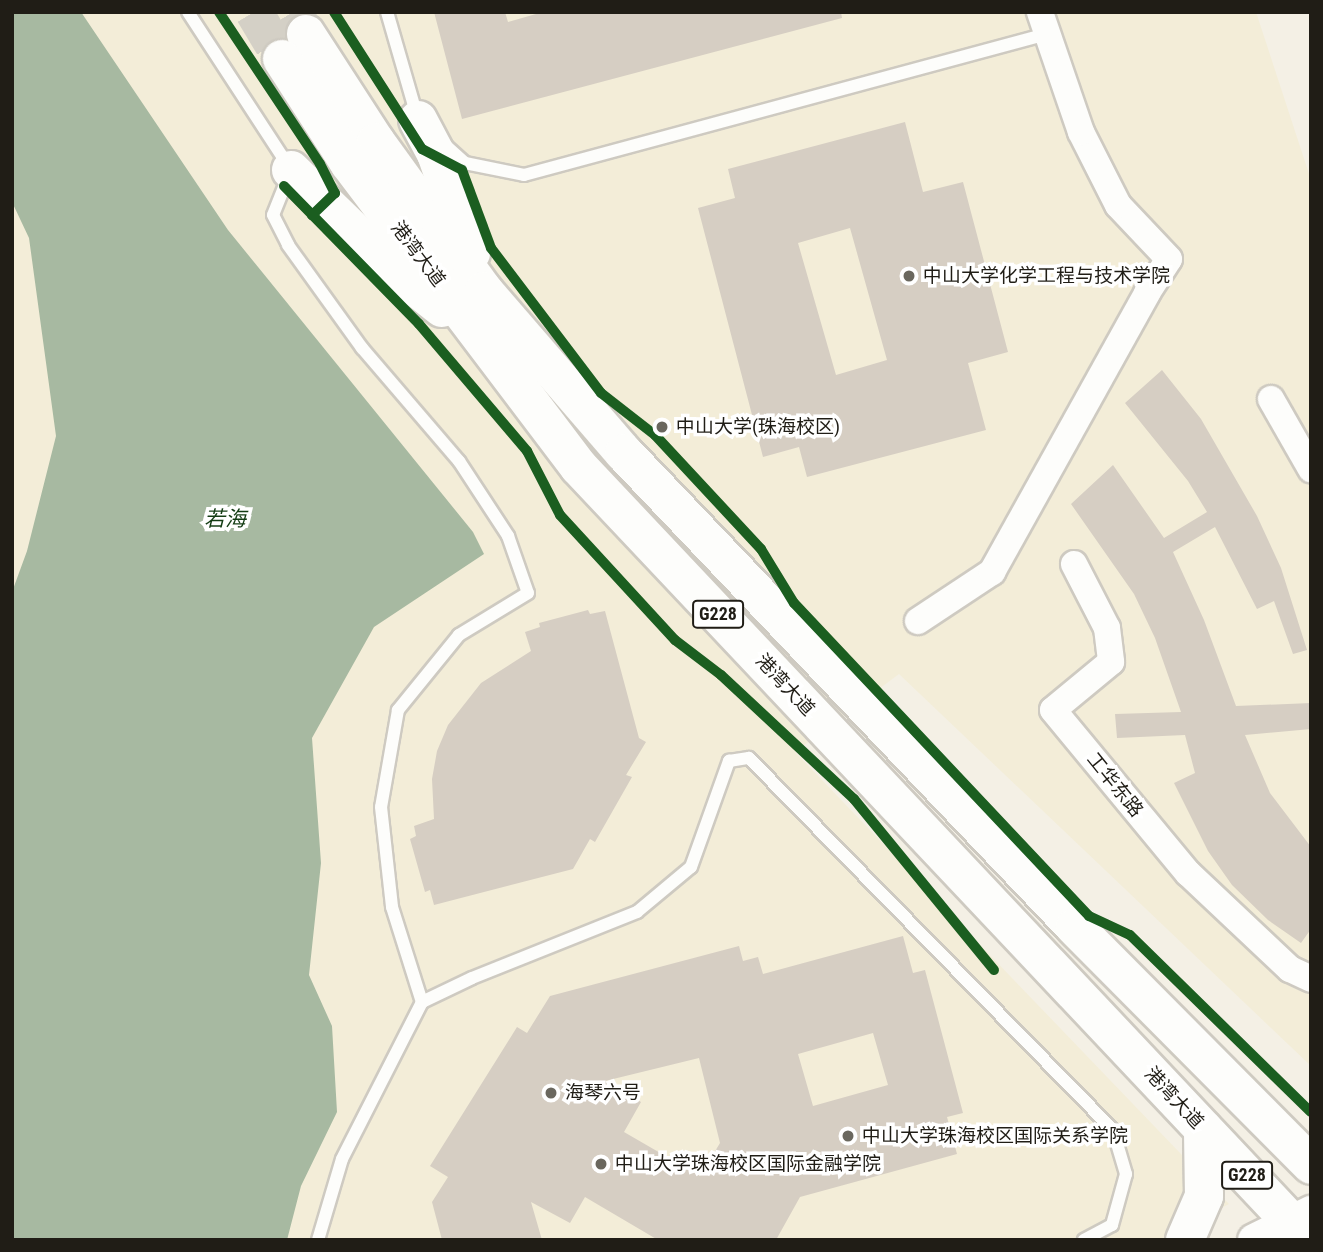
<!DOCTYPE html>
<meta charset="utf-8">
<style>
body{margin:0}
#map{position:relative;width:1323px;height:1252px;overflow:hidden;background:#f4f0e5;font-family:"Roboto Condensed","Noto Sans SC",sans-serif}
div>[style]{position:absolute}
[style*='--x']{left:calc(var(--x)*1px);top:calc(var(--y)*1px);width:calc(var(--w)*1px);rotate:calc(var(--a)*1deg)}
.built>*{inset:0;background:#f3edd8}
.water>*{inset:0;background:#a7b9a1}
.building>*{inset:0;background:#d6cec3}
.trunk-tunnel>*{height:38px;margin-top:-19px;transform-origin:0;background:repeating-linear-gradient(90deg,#d4d0c6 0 38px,transparent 0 57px)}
.roads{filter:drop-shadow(2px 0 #cecac1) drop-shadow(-2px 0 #cecac1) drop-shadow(0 2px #cecac1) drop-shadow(0 -2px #cecac1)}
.service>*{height:12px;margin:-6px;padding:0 6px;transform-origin:6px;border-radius:6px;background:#fdfdfb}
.minor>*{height:26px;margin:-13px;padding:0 13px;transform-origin:13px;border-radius:13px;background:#fdfdfb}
.tertiary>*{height:32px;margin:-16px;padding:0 16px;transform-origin:16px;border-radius:16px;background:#fdfdfb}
.trunk>*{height:38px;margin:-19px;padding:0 19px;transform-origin:19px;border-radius:19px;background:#fdfdfb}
.cycleway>*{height:10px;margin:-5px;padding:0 5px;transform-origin:5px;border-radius:5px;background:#1b5e20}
.dots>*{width:19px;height:19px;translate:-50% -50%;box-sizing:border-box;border:4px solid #fff;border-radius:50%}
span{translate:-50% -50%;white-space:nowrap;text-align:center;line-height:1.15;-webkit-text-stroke:7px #fff;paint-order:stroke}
.shield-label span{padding:2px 5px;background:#fff;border:2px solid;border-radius:5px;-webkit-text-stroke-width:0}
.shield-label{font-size:18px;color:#201d16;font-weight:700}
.street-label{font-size:19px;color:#201d16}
.poi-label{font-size:19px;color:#201d16}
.left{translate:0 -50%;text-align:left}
.water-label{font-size:21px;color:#133c13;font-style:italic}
.frame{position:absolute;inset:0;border:14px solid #201d16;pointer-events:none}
</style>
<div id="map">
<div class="built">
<i style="clip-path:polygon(12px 12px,1256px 12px,1311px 180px,1311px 1066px,899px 674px,795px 752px,1229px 1204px,1162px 1240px,12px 1240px)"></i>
</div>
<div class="water">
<i style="clip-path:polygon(12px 12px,81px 12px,228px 230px,473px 532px,484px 554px,374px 627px,312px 738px,321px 863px,309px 975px,332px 1026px,337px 1112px,301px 1186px,287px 1240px,12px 1240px,12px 592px,27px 551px,56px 436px,29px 238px,12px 202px)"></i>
</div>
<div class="building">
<i style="clip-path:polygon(434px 12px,505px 12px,508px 22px,543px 12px,841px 12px,842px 18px,462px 119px)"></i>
<i style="clip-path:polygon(evenodd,905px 122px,923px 192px,963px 182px,1008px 352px,968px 363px,986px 430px,807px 477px,799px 447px,763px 457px,698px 208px,735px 198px,728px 169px,905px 122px,850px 228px,887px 360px,836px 375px,798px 243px,850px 228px)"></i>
<i style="clip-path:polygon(1162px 370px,1201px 419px,1257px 516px,1281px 568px,1307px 650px,1293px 654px,1274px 601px,1257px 609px,1215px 527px,1173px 552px,1204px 620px,1236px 706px,1311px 703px,1311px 729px,1245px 735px,1270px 793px,1311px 847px,1311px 929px,1301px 943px,1268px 920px,1232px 885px,1208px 851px,1174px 783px,1195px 773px,1185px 735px,1117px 738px,1115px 714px,1181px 712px,1155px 638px,1134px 594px,1071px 504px,1113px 465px,1164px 538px,1207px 512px,1188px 481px,1125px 403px)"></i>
<i style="clip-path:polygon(588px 610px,590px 614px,605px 611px,639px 738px,646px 742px,626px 775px,632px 777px,595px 842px,590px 839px,573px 869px,434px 905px,430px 890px,425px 892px,410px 839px,416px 836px,414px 826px,434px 819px,432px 779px,437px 751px,448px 725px,481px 683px,531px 651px,525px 632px,540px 627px,539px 623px)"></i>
<i style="clip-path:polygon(evenodd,903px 936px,913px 973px,925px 970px,963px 1113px,947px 1117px,957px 1154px,800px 1197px,776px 1240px,658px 1240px,585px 1197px,570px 1223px,531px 1202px,542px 1240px,442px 1240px,432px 1202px,448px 1177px,430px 1166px,517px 1027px,527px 1033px,550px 996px,739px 946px,743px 961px,758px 957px,763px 974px,903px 936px,873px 1033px,888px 1085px,813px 1106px,798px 1054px,873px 1033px,903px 936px,699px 1058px,720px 1143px,700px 1176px,624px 1132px,641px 1102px,605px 1081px,699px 1058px)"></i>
</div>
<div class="trunk-tunnel">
<i style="--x:254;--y:12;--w:55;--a:59.2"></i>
<i style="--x:293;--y:12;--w:26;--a:59"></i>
</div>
<div class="roads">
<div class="service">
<i style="--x:188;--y:12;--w:189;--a:56.9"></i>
<i style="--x:291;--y:170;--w:48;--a:111.8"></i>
<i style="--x:273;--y:215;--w:34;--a:63"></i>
<i style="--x:288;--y:245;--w:127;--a:54.3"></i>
<i style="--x:362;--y:348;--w:149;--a:49.4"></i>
<i style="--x:459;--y:461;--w:90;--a:56.8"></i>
<i style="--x:508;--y:536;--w:60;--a:70.7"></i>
<i style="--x:528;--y:593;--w:81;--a:148.7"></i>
<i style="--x:459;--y:635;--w:97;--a:129.1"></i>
<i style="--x:398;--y:710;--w:98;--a:99.9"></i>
<i style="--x:381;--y:807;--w:101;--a:83.7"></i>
<i style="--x:392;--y:907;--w:100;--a:72.5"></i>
<i style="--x:387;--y:12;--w:108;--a:73.9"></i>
<i style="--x:444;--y:144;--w:28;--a:42"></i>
<i style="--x:465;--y:163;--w:60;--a:11.5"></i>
<i style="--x:524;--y:175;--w:542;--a:-15.09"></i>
<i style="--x:318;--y:1240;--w:84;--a:-73.5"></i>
<i style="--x:342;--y:1159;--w:176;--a:-63"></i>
<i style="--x:422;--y:1002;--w:55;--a:-25.6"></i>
<i style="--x:472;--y:978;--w:178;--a:-21.8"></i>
<i style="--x:637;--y:912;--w:70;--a:-39.8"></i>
<i style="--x:691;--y:867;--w:113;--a:-70.3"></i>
<i style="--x:729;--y:761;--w:20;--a:-9"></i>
<i style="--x:749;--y:758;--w:520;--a:45.62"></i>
<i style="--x:1113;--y:1130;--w:46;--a:73.5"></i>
<i style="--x:1126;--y:1174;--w:53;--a:105.4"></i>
<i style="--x:1112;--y:1225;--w:32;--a:152"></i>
</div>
<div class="minor">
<i style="--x:1271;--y:399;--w:81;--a:60.3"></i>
<i style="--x:1074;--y:564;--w:72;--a:62.7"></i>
<i style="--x:1107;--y:628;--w:34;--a:83"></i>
<i style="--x:1111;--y:662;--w:75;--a:140.4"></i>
<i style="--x:1053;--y:710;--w:212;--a:50.4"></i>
<i style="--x:1188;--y:873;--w:140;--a:43.3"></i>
<i style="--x:1290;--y:969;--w:23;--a:25"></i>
<i style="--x:918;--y:621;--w:89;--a:-33.5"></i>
<i style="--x:992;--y:572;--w:319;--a:-60.9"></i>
<i style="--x:1147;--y:293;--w:40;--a:-57.1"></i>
<i style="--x:1169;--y:259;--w:74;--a:-133.4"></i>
<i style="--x:1118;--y:205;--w:82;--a:-116.9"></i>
<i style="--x:1081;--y:132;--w:127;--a:-108.9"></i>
</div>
<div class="tertiary">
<i style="--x:1254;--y:1240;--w:64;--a:-26.2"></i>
</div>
<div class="trunk">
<i style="--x:306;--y:34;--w:129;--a:57.1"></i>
<i style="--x:376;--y:142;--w:184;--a:54.1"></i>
<i style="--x:484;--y:291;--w:214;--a:49.2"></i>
<i style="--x:624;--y:453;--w:654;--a:46.42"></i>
<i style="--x:1075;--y:927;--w:335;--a:45.2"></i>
<i style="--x:282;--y:59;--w:124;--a:57.2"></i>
<i style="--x:349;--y:163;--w:381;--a:52.9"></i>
<i style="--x:579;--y:467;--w:1063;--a:46.68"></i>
<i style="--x:418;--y:120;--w:38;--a:62"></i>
<i style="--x:436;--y:154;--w:105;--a:70.5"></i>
<i style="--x:291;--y:170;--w:144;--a:44.2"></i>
<i style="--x:394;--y:270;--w:61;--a:38.4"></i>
<i style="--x:1185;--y:1240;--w:48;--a:-66.6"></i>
<i style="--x:1204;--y:1196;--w:67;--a:-90.9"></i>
</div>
</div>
<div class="cycleway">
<i style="--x:219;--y:12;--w:182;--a:56.4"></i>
<i style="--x:320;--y:164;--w:33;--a:63"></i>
<i style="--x:335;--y:193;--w:32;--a:136"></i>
<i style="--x:334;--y:12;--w:163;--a:57.3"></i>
<i style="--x:422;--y:149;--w:45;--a:27.7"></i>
<i style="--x:462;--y:170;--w:83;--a:69.6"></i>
<i style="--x:491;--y:248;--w:182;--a:52.8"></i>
<i style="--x:601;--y:393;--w:68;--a:37.9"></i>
<i style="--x:655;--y:435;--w:156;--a:47.1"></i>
<i style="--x:761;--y:549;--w:63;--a:58.6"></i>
<i style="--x:794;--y:603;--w:430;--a:46.7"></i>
<i style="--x:1089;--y:916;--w:45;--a:24.9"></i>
<i style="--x:1130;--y:935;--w:253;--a:44.4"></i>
<i style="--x:284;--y:186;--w:193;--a:45.6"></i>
<i style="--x:419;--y:324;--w:167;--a:49.6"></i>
<i style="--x:527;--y:451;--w:72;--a:62.7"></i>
<i style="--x:560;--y:515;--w:170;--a:47.4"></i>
<i style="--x:675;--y:640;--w:58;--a:37.3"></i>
<i style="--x:721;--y:675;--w:182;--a:43"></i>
<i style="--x:854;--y:799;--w:221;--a:50.7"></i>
</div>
<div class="dots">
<i style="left:909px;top:276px;background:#6a675e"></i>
<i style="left:662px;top:427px;background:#6a675e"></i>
<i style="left:551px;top:1093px;background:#6a675e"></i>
<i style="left:848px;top:1136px;background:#6a675e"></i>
<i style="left:601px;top:1164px;background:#6a675e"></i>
</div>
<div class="shield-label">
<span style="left:718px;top:614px">G228</span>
<span style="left:1247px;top:1175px">G228</span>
</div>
<div class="street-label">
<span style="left:418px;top:254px;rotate:53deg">港湾大道</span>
<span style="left:785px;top:685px;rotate:47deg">港湾大道</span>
<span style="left:1115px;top:785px;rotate:51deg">工华东路</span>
<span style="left:1174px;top:1098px;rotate:47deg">港湾大道</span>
</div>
<div class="poi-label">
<span class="left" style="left:923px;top:276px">中山大学化学工程与技术学院</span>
<span class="left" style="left:676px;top:427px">中山大学(珠海校区)</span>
<span class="left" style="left:565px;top:1093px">海琴六号</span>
<span class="left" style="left:862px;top:1136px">中山大学珠海校区国际关系学院</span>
<span class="left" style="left:615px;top:1164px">中山大学珠海校区国际金融学院</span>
</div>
<div class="water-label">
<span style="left:225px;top:519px">若海</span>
</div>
<div class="frame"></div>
</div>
